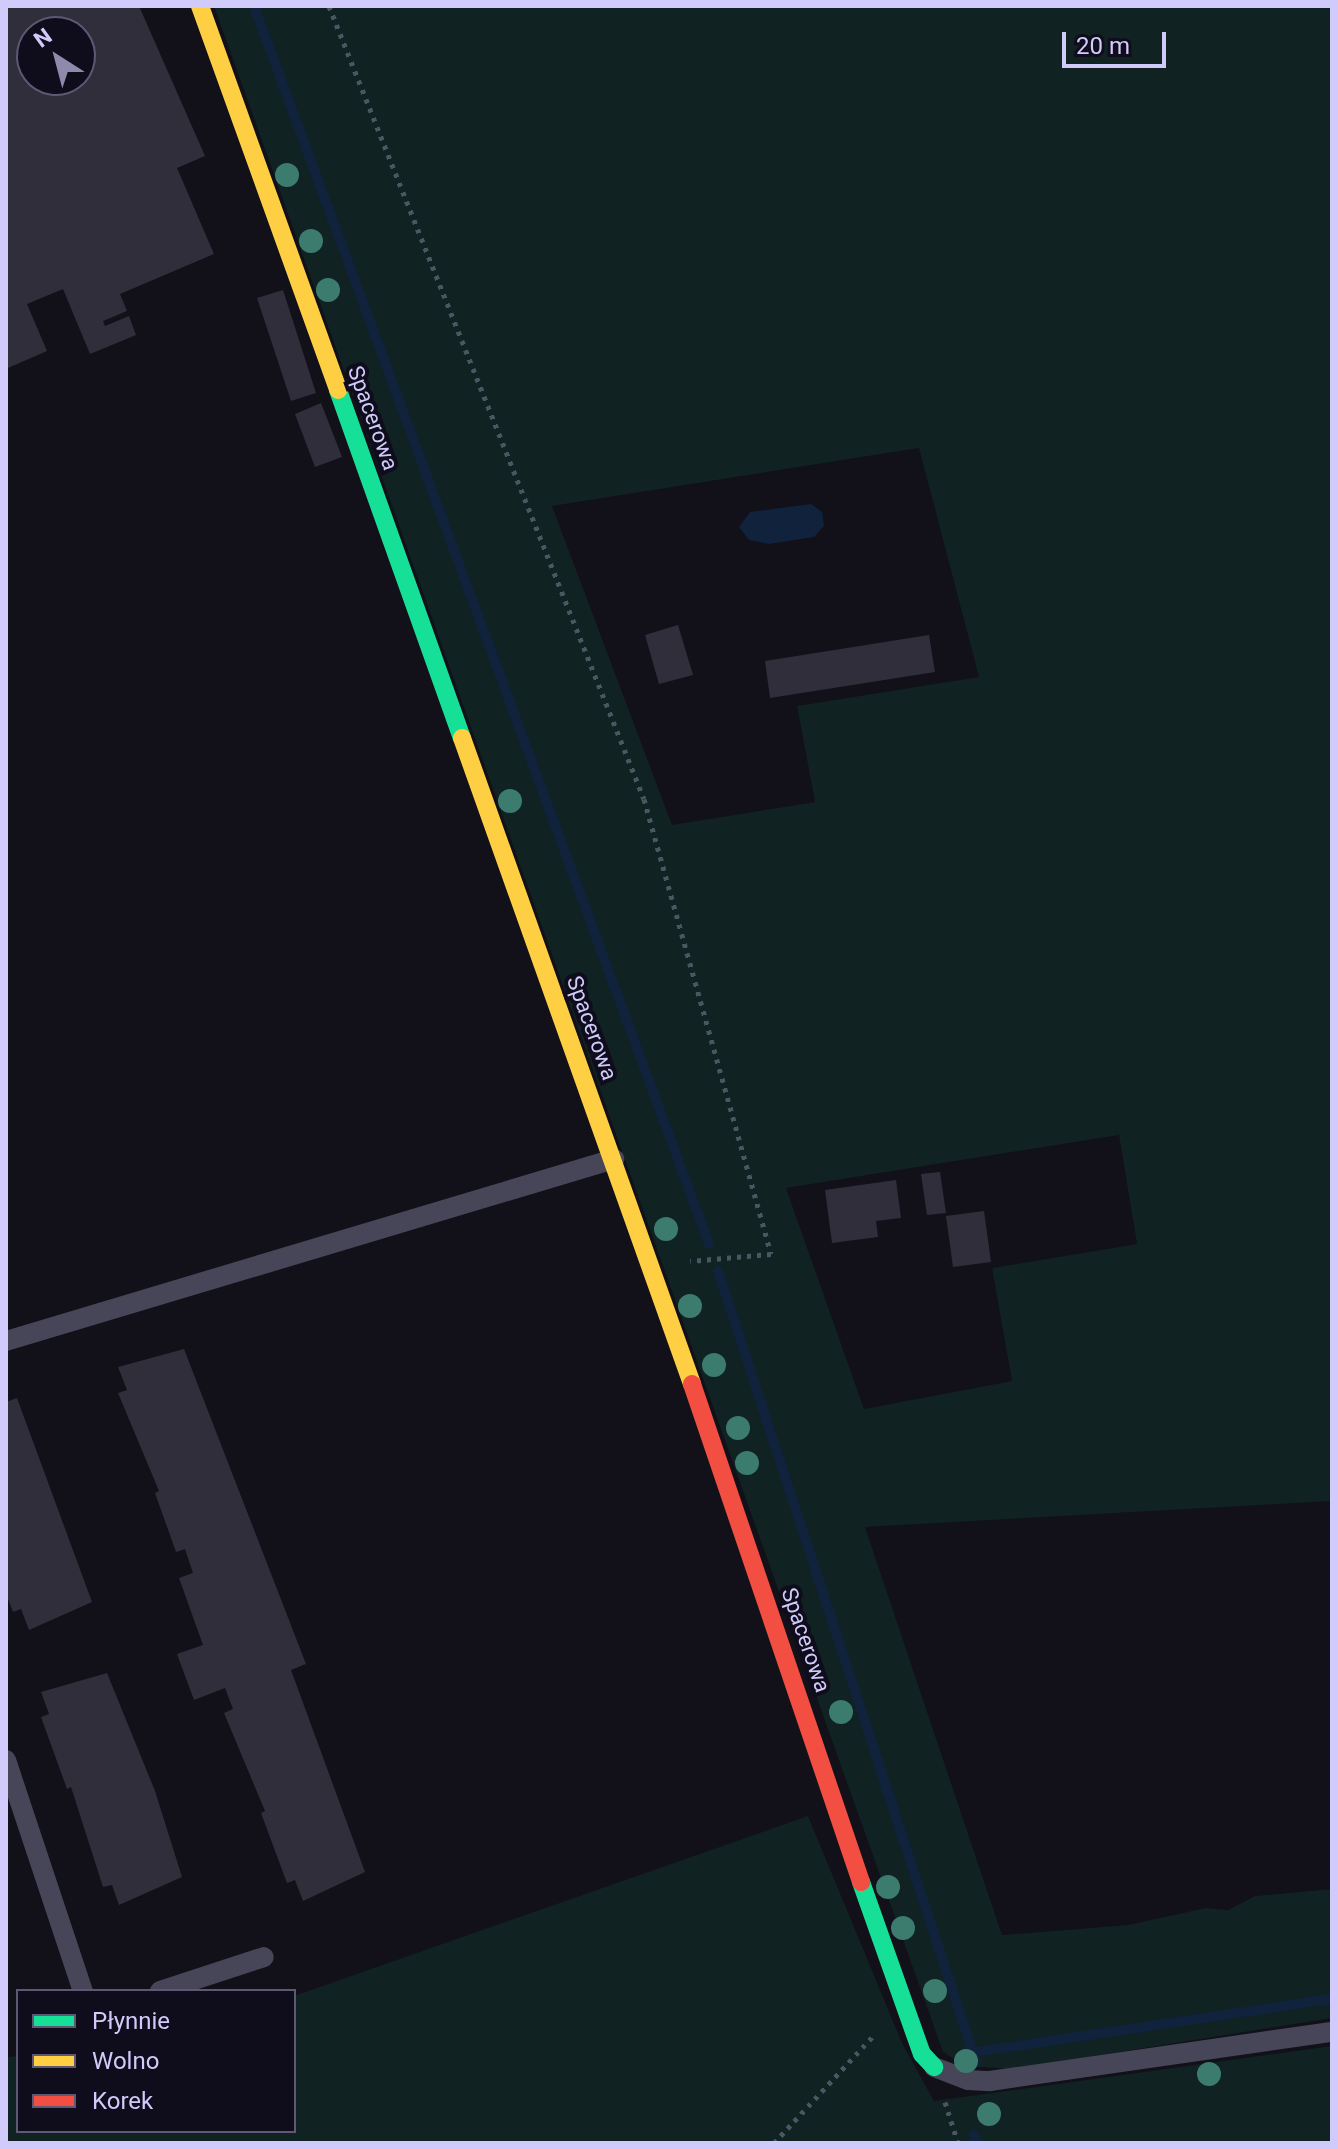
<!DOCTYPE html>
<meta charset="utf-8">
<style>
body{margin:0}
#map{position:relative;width:1338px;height:2149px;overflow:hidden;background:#121018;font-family:Roboto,sans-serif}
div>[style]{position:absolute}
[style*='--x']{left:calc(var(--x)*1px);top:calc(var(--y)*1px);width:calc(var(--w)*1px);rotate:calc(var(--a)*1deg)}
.green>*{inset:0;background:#102222}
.water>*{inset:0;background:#11223c}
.stream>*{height:10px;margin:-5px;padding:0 5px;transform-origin:5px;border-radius:5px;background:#11223c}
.building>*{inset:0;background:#302e3a}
.path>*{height:5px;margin-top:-2.5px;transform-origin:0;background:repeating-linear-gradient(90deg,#4a5661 0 4px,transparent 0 10px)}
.lane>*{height:20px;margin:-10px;padding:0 10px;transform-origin:10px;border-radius:10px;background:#474558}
.fast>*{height:18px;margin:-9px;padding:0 9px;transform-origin:9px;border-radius:9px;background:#16e098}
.slow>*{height:18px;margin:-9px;padding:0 9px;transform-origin:9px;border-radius:9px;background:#ffcf43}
.jam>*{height:18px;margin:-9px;padding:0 9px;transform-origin:9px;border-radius:9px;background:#f24e42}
.trees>*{width:24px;height:24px;margin:-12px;border-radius:50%;background:#3c7c6f}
span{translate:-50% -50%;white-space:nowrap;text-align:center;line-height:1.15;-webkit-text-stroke:8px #0f0d1c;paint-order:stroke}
.street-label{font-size:22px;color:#d1cbfb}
.frame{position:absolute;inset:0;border:8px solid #d1cbfb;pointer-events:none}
.legend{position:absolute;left:16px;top:1989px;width:280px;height:144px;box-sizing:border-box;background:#0f0d1c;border:2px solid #5d5975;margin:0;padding:10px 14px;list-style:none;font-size:24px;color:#d1cbfb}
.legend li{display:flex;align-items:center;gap:16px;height:40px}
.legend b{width:40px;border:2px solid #5d5975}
.north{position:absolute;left:16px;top:16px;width:80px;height:80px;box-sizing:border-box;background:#0f0d1c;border:2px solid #5d5975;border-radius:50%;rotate:324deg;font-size:22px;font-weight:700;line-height:32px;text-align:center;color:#d1cbfb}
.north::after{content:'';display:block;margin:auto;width:28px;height:36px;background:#8e8aac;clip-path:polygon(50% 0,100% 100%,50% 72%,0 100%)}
.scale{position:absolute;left:1062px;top:32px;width:104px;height:36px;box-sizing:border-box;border:4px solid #d1cbfb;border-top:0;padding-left:10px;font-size:24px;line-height:28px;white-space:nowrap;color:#d1cbfb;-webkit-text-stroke:6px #0f0d1c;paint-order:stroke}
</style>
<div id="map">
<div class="green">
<i style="clip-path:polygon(evenodd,214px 6px,1332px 6px,1332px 1501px,865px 1527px,1002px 1935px,1128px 1925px,1206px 1908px,1228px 1910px,1255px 1896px,1332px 1889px,1332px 2018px,1013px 2069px,965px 2066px,943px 2052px,214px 6px,919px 448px,979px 677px,797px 706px,815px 802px,672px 825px,552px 506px,919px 448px,214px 6px,1119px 1135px,1137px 1244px,992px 1268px,1012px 1381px,864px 1409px,786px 1188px,1119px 1135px)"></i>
<i style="clip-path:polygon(808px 1816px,902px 2043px,934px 2101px,1332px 2046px,1332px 2143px,6px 2143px,6px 2057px,18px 2056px,18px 2131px,294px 2131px,294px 1996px)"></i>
</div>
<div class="water">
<i style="clip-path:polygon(811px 504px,822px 512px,824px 526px,814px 537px,769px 544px,749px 540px,739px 527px,750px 512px)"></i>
</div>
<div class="stream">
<i style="--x:254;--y:6;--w:1319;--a:69.82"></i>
<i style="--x:718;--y:1271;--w:832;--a:71.94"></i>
<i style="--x:976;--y:2052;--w:360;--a:-8.5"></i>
<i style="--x:974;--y:2135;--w:9;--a:69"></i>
</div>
<div class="building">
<i style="clip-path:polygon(evenodd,6px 6px,139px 6px,205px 156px,177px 168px,214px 254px,120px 294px,127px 311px,103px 321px,105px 326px,129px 316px,136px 335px,90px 354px,63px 289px,27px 304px,47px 351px,8px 368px,6px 6px,32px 32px,80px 32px,80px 80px,32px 80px,32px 32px)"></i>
<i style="clip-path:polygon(283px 290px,316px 393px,291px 401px,257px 298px)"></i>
<i style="clip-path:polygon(321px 403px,342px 457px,315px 467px,295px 414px)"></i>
<i style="clip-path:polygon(678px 625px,693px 675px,659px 684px,645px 635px)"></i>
<i style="clip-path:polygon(929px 635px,935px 672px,770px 698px,765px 661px)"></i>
<i style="clip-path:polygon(940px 1172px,946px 1213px,927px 1215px,921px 1174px)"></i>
<i style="clip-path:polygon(896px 1180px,901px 1218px,876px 1221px,878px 1237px,832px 1243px,825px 1190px)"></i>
<i style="clip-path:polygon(984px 1211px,991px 1262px,953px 1267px,946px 1216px)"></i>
<i style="clip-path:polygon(184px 1349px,306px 1664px,291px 1670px,365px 1872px,303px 1901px,295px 1880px,287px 1883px,261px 1813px,265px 1811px,224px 1713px,233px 1709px,225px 1688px,194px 1700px,177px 1654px,203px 1645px,179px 1578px,193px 1573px,185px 1549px,176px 1552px,155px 1493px,159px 1491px,118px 1393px,127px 1390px,118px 1367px)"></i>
<i style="clip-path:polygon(17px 1398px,92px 1602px,29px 1630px,21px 1609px,13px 1612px,6px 1594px,6px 1402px)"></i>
<i style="clip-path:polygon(107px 1673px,155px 1791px,182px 1877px,119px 1905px,112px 1885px,103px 1887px,71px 1787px,67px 1789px,41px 1717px,49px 1714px,41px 1692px)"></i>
</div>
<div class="path">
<i style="--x:329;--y:6;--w:853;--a:68.34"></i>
<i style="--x:644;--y:799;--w:472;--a:74.4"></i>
<i style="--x:771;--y:1254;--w:81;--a:175.1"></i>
<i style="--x:945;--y:2102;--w:43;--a:72.4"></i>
<i style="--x:774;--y:2143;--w:147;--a:-47.2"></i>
</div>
<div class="lane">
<i style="--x:6;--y:1341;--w:635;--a:-16.66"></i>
<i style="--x:6;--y:1760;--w:243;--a:71.6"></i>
<i style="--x:160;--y:1991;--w:109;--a:-18.1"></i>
<i style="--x:934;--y:2067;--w:36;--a:21"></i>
<i style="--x:968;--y:2080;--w:22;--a:3"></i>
<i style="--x:990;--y:2081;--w:345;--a:-8.2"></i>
</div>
<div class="fast">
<i style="--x:338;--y:390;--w:369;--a:70.4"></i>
<i style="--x:861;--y:1882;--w:182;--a:70.5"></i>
<i style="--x:922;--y:2054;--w:18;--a:47"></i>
</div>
<div class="slow">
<i style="--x:200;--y:6;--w:408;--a:70.2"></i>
<i style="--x:462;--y:738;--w:686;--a:70.4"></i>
</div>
<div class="jam">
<i style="--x:692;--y:1384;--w:526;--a:71.25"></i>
</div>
<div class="trees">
<i style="left:287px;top:175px"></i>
<i style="left:311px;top:241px"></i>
<i style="left:328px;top:290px"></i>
<i style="left:510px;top:801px"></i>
<i style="left:666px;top:1229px"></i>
<i style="left:690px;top:1306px"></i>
<i style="left:714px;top:1365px"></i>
<i style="left:738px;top:1428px"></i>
<i style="left:747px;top:1463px"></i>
<i style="left:841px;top:1712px"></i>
<i style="left:888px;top:1887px"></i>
<i style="left:903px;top:1928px"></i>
<i style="left:935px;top:1991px"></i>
<i style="left:966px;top:2061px"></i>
<i style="left:1209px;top:2074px"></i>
<i style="left:989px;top:2114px"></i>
</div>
<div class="street-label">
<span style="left:373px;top:418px;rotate:70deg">Spacerowa</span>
<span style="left:592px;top:1028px;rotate:70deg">Spacerowa</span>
<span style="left:806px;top:1640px;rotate:71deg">Spacerowa</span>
</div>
<div class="frame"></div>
<ul class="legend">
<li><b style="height:10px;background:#16e098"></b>Płynnie</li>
<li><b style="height:10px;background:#ffcf43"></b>Wolno</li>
<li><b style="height:10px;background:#f24e42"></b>Korek</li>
</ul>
<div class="north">N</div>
<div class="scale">20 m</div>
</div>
